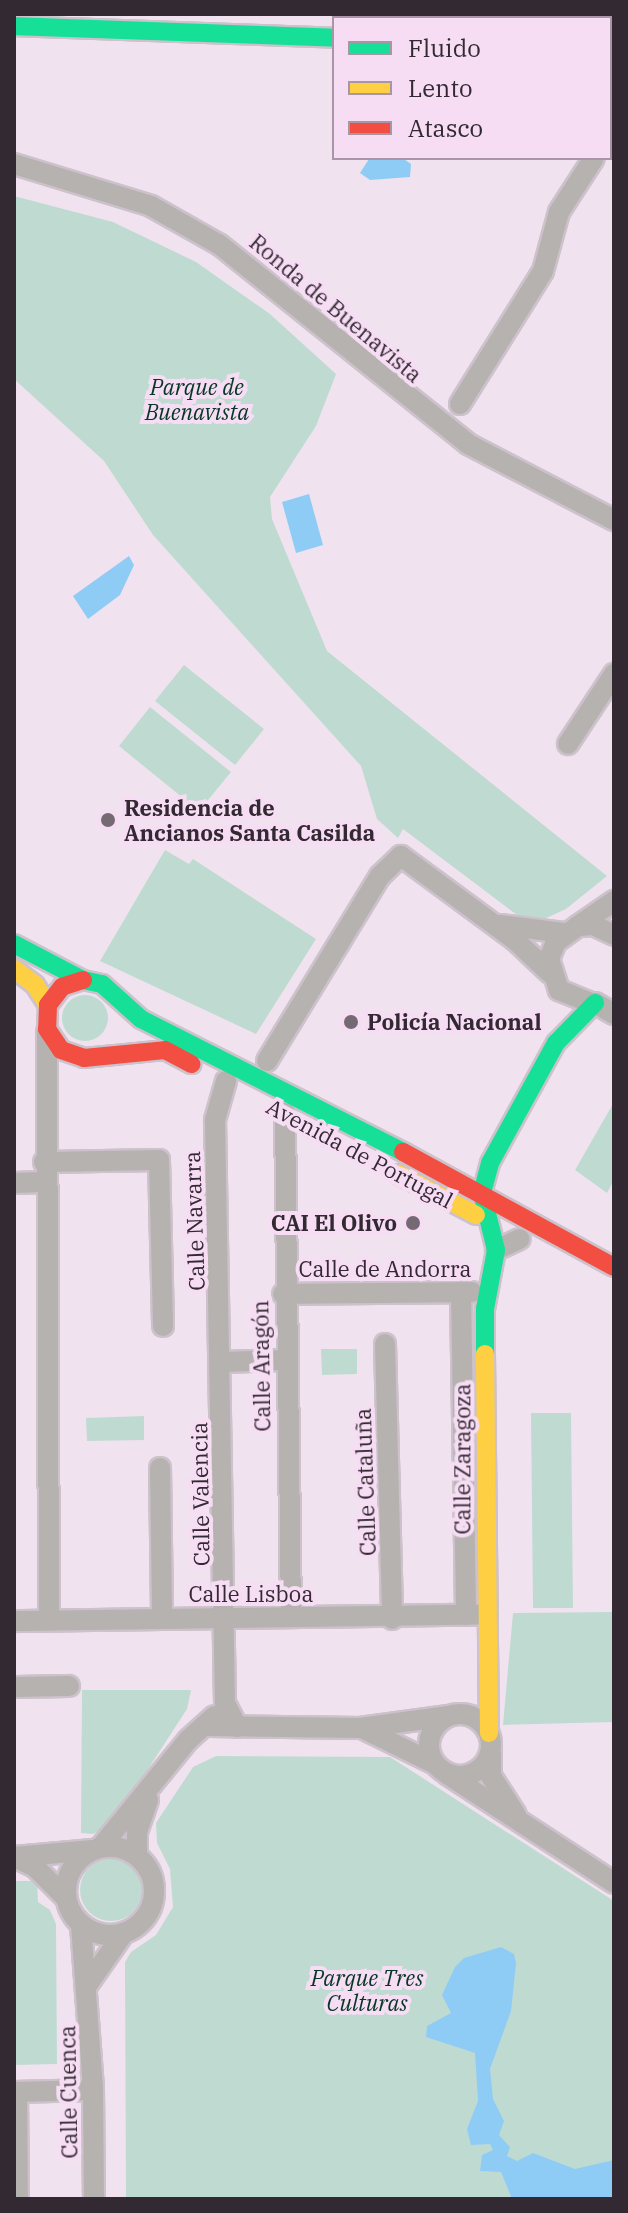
<!DOCTYPE html>
<meta charset="utf-8">
<style>
body{margin:0}
#map{position:relative;width:628px;height:2213px;overflow:hidden;background:#f0e3ef;font-family:"IBM Plex Serif",serif}
div>[style]{position:absolute}
[style*='--x']{left:calc(var(--x)*1px);top:calc(var(--y)*1px);width:calc(var(--w)*1px);rotate:calc(var(--a)*1deg)}
.green>*{inset:0;background:#bfdbd1}
.round{border-radius:50%}
.water>*{inset:0;background:#8eccf5}
.roads{filter:drop-shadow(2px 0 #cdc2cc) drop-shadow(-2px 0 #cdc2cc) drop-shadow(0 2px #cdc2cc) drop-shadow(0 -2px #cdc2cc)}
.street>*{height:20px;margin:-10px;padding:0 10px;transform-origin:10px;border-radius:10px;background:#b6b2b0}
.street>.ring{margin:-10px;padding:0;box-sizing:content-box;background:none;border:20px solid #b6b2b0;border-radius:50%}
.fast>*{height:18px;margin:-9px;padding:0 9px;transform-origin:9px;border-radius:9px;background:#16e098}
.slow>*{height:18px;margin:-9px;padding:0 9px;transform-origin:9px;border-radius:9px;background:#ffcf43}
.jam>*{height:18px;margin:-9px;padding:0 9px;transform-origin:9px;border-radius:9px;background:#f24e42}
.dots>*{width:22px;height:22px;translate:-50% -50%;box-sizing:border-box;border:4px solid #f6ddf4;border-radius:50%}
span{translate:-50% -50%;white-space:nowrap;text-align:center;line-height:1.15;-webkit-text-stroke:8px #f6ddf4;paint-order:stroke}
.street-label{font-size:22px;color:#332932}
.park-label{font-size:22px;color:#063625;font-style:italic}
.poi-label{font-size:22px;color:#332932;font-weight:700}
.left{translate:0 -50%;text-align:left}
.right{translate:-100% -50%;text-align:right}
.frame{position:absolute;inset:0;border:16px solid #332932;pointer-events:none}
.legend{position:absolute;left:332px;top:16px;width:280px;height:144px;box-sizing:border-box;background:#f6ddf4;border:2px solid #a895a6;margin:0;padding:10px 14px;list-style:none;font-size:24px;color:#332932}
.legend li{display:flex;align-items:center;gap:16px;height:40px}
.legend b{width:40px;border:2px solid #a895a6}
</style>
<div id="map">
<div class="green">
<i style="clip-path:polygon(14px 196px,113px 222px,196px 262px,270px 314px,336px 374px,316px 426px,270px 497px,272px 519px,327px 651px,607px 876px,566px 909px,544px 919px,517px 915px,403px 829px,398px 838px,377px 819px,361px 766px,153px 535px,104px 461px,14px 379px)"></i>
<i style="clip-path:polygon(184px 665px,264px 729px,235px 765px,155px 701px)"></i>
<i style="clip-path:polygon(150px 707px,231px 772px,199px 811px,119px 746px)"></i>
<i style="clip-path:polygon(165px 850px,189px 864px,193px 859px,316px 939px,256px 1034px,100px 961px)"></i>
<i class="round" style="left:62px;top:995px;width:46px;height:46px"></i>
<i style="clip-path:polygon(614px 1102px,614px 1180px,607px 1193px,575px 1170px)"></i>
<i style="clip-path:polygon(321px 1349px,357px 1349px,357px 1374px,322px 1375px)"></i>
<i style="clip-path:polygon(531px 1413px,571px 1413px,573px 1608px,533px 1608px)"></i>
<i style="clip-path:polygon(144px 1416px,144px 1440px,87px 1441px,86px 1418px)"></i>
<i style="clip-path:polygon(614px 1612px,614px 1722px,503px 1725px,513px 1613px)"></i>
<i style="clip-path:polygon(82px 1690px,191px 1690px,187px 1709px,113px 1823px,93px 1834px,81px 1833px)"></i>
<i style="clip-path:polygon(216px 1756px,390px 1757px,614px 1901px,614px 2199px,126px 2199px,125px 1962px,131px 1952px,156px 1935px,173px 1907px,170px 1869px,157px 1843px,156px 1823px,193px 1767px)"></i>
<i class="round" style="left:80px;top:1859px;width:62px;height:62px"></i>
<i style="clip-path:polygon(14px 1881px,37px 1881px,38px 1902px,50px 1910px,56px 1924px,57px 2064px,14px 2065px)"></i>
</div>
<div class="water">
<i style="clip-path:polygon(369px 159px,404px 159px,411px 164px,410px 177px,370px 180px,360px 173px)"></i>
<i style="clip-path:polygon(309px 494px,323px 545px,296px 553px,282px 502px)"></i>
<i style="clip-path:polygon(129px 556px,134px 565px,120px 595px,88px 619px,73px 596px)"></i>
<i style="clip-path:polygon(501px 1947px,514px 1954px,516px 1963px,511px 2011px,490px 2069px,493px 2099px,504px 2121px,499px 2135px,510px 2147px,507px 2156px,517px 2161px,533px 2153px,575px 2169px,614px 2160px,614px 2195px,608px 2199px,512px 2199px,501px 2172px,480px 2171px,482px 2155px,493px 2150px,490px 2144px,471px 2145px,467px 2129px,478px 2101px,475px 2053px,426px 2037px,427px 2026px,451px 2013px,442px 1995px,455px 1967px,464px 1958px)"></i>
</div>
<div class="roads">
<div class="street">
<i style="--x:610;--y:138;--w:4;--a:-14"></i>
<i style="--x:14;--y:164;--w:143;--a:17"></i>
<i style="--x:151;--y:206;--w:79;--a:29.5"></i>
<i style="--x:220;--y:245;--w:318;--a:38.7"></i>
<i style="--x:468;--y:444;--w:165;--a:27.5"></i>
<i style="--x:460;--y:404;--w:157;--a:-58"></i>
<i style="--x:543;--y:271;--w:61;--a:-74.8"></i>
<i style="--x:559;--y:212;--w:64;--a:-57.1"></i>
<i style="--x:568;--y:744;--w:84;--a:-56.7"></i>
<i style="--x:500;--y:925;--w:64;--a:7.1"></i>
<i style="--x:578;--y:926;--w:44;--a:-34.8"></i>
<i style="--x:591;--y:1003;--w:35;--a:-158"></i>
<i style="--x:559;--y:990;--w:33;--a:-108"></i>
<i style="--x:549;--y:959;--w:18;--a:-68"></i>
<i style="--x:556;--y:942;--w:27;--a:-36"></i>
<i style="--x:578;--y:926;--w:15;--a:-4"></i>
<i style="--x:593;--y:925;--w:23;--a:25"></i>
<i style="--x:595;--y:1003;--w:22;--a:30"></i>
<i style="--x:47;--y:1031;--w:588;--a:89.81"></i>
<i style="--x:267;--y:1061;--w:217;--a:-58.6"></i>
<i style="--x:380;--y:876;--w:29;--a:-44"></i>
<i style="--x:401;--y:856;--w:142;--a:36.4"></i>
<i style="--x:515;--y:940;--w:48;--a:43.3"></i>
<i style="--x:226;--y:1081;--w:41;--a:105.8"></i>
<i style="--x:215;--y:1120;--w:583;--a:89.02"></i>
<i style="--x:225;--y:1703;--w:27;--a:63"></i>
<i style="--x:285;--y:1113;--w:504;--a:89.32"></i>
<i style="--x:44;--y:1162;--w:115;--a:-1"></i>
<i style="--x:159;--y:1160;--w:166;--a:88.6"></i>
<i style="--x:14;--y:1183;--w:31;--a:-2"></i>
<i style="--x:496;--y:1250;--w:26;--a:-25"></i>
<i style="--x:461;--y:1292;--w:323;--a:89.1"></i>
<i style="--x:283;--y:1294;--w:189;--a:-0.6"></i>
<i style="--x:385;--y:1344;--w:275;--a:88.5"></i>
<i style="--x:222;--y:1362;--w:63;--a:-1.8"></i>
<i style="--x:160;--y:1468;--w:149;--a:89.2"></i>
<i style="--x:14;--y:1621;--w:473;--a:-0.8"></i>
<i style="--x:14;--y:1687;--w:55;--a:-1"></i>
<i class="ring" style="left:429px;top:1714px;width:42px;height:42px"></i>
<i style="--x:208;--y:1726;--w:152;--a:0.8"></i>
<i style="--x:360;--y:1728;--w:89;--a:-7.8"></i>
<i style="--x:364;--y:1729;--w:79;--a:26.2"></i>
<i style="--x:491;--y:1754;--w:22;--a:90"></i>
<i style="--x:491;--y:1776;--w:46;--a:57.3"></i>
<i style="--x:447;--y:1774;--w:199;--a:33.1"></i>
<i class="ring" style="left:66px;top:1847px;width:68px;height:68px"></i>
<i style="--x:100;--y:1848;--w:139;--a:-50.8"></i>
<i style="--x:188;--y:1740;--w:36;--a:-42"></i>
<i style="--x:137;--y:1856;--w:24;--a:-90"></i>
<i style="--x:137;--y:1832;--w:34;--a:-71"></i>
<i style="--x:14;--y:1857;--w:79;--a:-5.1"></i>
<i style="--x:16;--y:1858;--w:21;--a:25"></i>
<i style="--x:35;--y:1867;--w:42;--a:45"></i>
<i style="--x:81;--y:1925;--w:165;--a:85.8"></i>
<i style="--x:93;--y:2090;--w:109;--a:89.5"></i>
<i style="--x:88;--y:1984;--w:61;--a:-55"></i>
<i style="--x:14;--y:2092;--w:79;--a:-1.5"></i>
<i style="--x:17;--y:2092;--w:107;--a:89.5"></i>
</div>
<div class="fast">
<i style="--x:14;--y:26;--w:320;--a:2.1"></i>
<i style="--x:610;--y:42;--w:4;--a:0"></i>
<i style="--x:14;--y:944;--w:78;--a:27.6"></i>
<i style="--x:83;--y:980;--w:19;--a:12"></i>
<i style="--x:102;--y:984;--w:52;--a:41.9"></i>
<i style="--x:141;--y:1019;--w:294;--a:26.9"></i>
<i style="--x:485;--y:1354;--w:45;--a:-90"></i>
<i style="--x:485;--y:1309;--w:60;--a:-79.4"></i>
<i style="--x:496;--y:1250;--w:59;--a:-103.8"></i>
<i style="--x:482;--y:1193;--w:31;--a:-75"></i>
<i style="--x:490;--y:1163;--w:137;--a:-61.2"></i>
<i style="--x:556;--y:1043;--w:56;--a:-45.7"></i>
</div>
<div class="slow">
<i style="--x:14;--y:969;--w:26;--a:37"></i>
<i style="--x:35;--y:985;--w:24;--a:57"></i>
<i style="--x:398;--y:1174;--w:88;--a:27.7"></i>
<i style="--x:485;--y:1354;--w:379;--a:89.4"></i>
</div>
<div class="jam">
<i style="--x:83;--y:980;--w:22;--a:162"></i>
<i style="--x:62;--y:987;--w:23;--a:128"></i>
<i style="--x:48;--y:1005;--w:24;--a:92"></i>
<i style="--x:47;--y:1029;--w:25;--a:56"></i>
<i style="--x:61;--y:1050;--w:24;--a:19"></i>
<i style="--x:84;--y:1058;--w:81;--a:-5.6"></i>
<i style="--x:165;--y:1050;--w:30;--a:28"></i>
<i style="--x:403;--y:1152;--w:240;--a:28.6"></i>
</div>
</div>
<div class="dots">
<i style="left:108px;top:820px;background:#756a74"></i>
<i style="left:351px;top:1022px;background:#756a74"></i>
<i style="left:413px;top:1223px;background:#756a74"></i>
</div>
<div class="street-label">
<span style="left:336px;top:308px;rotate:40deg">Ronda de Buenavista</span>
<span style="left:360px;top:1153px;rotate:28deg">Avenida de Portugal</span>
<span style="left:194px;top:1221px;rotate:-92deg">Calle Navarra</span>
<span style="left:385px;top:1269px">Calle de Andorra</span>
<span style="left:261px;top:1366px;rotate:-91deg">Calle Aragón</span>
<span style="left:462px;top:1459px;rotate:-90deg">Calle Zaragoza</span>
<span style="left:365px;top:1482px;rotate:-92deg">Calle Cataluña</span>
<span style="left:200px;top:1494px;rotate:-91deg">Calle Valencia</span>
<span style="left:251px;top:1594px">Calle Lisboa</span>
<span style="left:68px;top:2092px;rotate:-91deg">Calle Cuenca</span>
</div>
<div class="park-label">
<span style="left:197px;top:399px">Parque de<br>Buenavista</span>
<span style="left:367px;top:1990px">Parque Tres<br>Culturas</span>
</div>
<div class="poi-label">
<span class="left" style="left:124px;top:820px">Residencia de<br>Ancianos Santa Casilda</span>
<span class="left" style="left:367px;top:1022px">Policía Nacional</span>
<span class="right" style="left:397px;top:1223px">CAI El Olivo</span>
</div>
<div class="frame"></div>
<ul class="legend">
<li><b style="height:10px;background:#16e098"></b>Fluido</li>
<li><b style="height:10px;background:#ffcf43"></b>Lento</li>
<li><b style="height:10px;background:#f24e42"></b>Atasco</li>
</ul>
</div>
